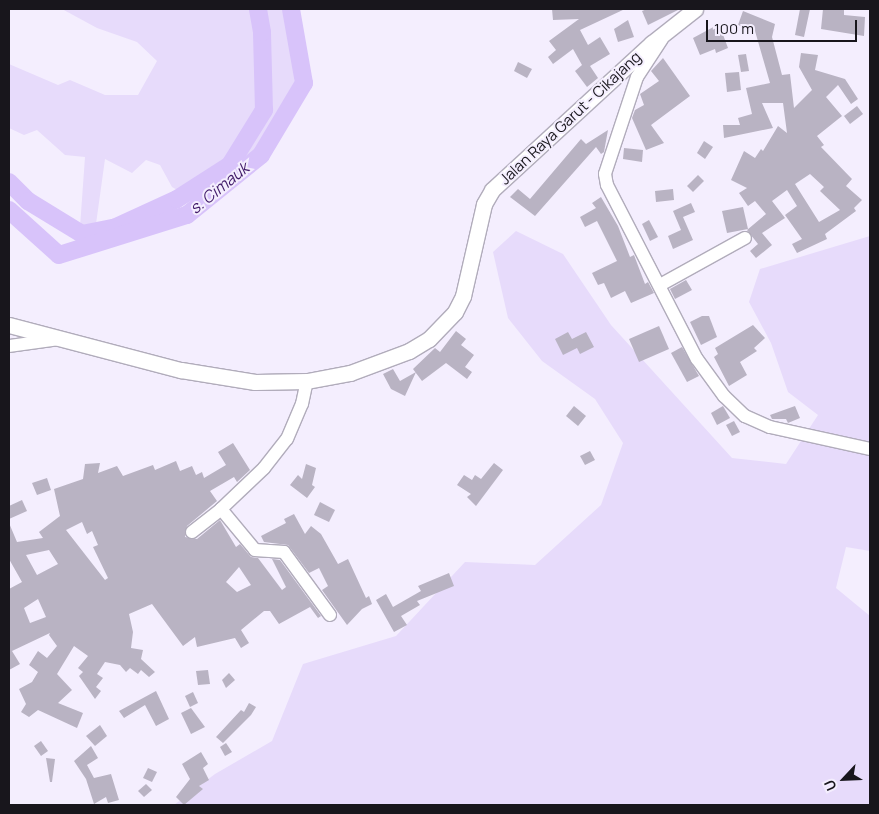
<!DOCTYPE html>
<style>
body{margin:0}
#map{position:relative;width:879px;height:814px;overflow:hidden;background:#f4eefe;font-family:Manrope,sans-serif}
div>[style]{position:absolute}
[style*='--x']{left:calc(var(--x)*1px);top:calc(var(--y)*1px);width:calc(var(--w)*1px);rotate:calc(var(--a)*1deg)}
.green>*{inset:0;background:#e7dbfb}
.river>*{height:18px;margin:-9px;padding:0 9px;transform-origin:9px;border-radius:9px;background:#d8c3fa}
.building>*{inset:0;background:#b9b3c3}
.roads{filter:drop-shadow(1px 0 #b1acbb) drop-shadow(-1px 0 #b1acbb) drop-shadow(0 1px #b1acbb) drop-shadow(0 -1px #b1acbb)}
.minor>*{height:12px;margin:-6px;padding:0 6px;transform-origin:6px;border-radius:6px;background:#fff}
.major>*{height:15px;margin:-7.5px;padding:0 7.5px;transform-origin:7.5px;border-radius:7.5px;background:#fff}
span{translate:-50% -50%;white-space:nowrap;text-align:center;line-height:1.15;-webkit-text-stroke:4px #f4eefe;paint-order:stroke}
.street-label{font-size:15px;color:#18161c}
.water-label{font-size:16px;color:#411b69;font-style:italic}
.frame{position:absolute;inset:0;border:10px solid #18161c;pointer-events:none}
.north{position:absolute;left:819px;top:754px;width:50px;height:50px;-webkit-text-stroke:4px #f4eefe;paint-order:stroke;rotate:245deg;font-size:14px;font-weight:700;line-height:20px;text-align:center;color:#18161c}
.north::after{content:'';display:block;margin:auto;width:18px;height:22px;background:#18161c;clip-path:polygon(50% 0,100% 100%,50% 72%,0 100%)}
.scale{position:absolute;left:706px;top:20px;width:151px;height:22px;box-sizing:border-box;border:2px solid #18161c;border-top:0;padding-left:6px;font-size:15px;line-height:18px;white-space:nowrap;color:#18161c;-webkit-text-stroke:4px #f4eefe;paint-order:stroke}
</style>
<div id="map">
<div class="green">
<i style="clip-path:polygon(62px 9px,282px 9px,291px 34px,295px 87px,258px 147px,191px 198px,172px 187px,160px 165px,146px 160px,132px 173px,105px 159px,96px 224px,80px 227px,85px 157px,65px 155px,37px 130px,24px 135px,9px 128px,9px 64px,58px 85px,70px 80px,105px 95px,138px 95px,157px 61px,137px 42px,97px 28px)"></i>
<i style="clip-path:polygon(516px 231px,563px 254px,611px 325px,732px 458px,786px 464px,818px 415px,788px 392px,771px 343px,749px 302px,760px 269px,870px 236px,870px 551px,846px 547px,836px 588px,870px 616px,870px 805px,174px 805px,215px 774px,272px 741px,303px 664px,396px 636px,465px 562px,535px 565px,601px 505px,623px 443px,595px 399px,542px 361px,508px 318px,493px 252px)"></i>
</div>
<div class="river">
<i style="--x:9;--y:182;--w:27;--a:45"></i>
<i style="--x:28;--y:201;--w:63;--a:31.4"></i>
<i style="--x:82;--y:234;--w:33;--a:-11"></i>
<i style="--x:114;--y:228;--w:69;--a:-24.7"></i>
<i style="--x:177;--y:199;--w:63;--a:-32.7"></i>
<i style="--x:230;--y:165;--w:65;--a:-58.3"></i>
<i style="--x:264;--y:110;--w:78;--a:-91.5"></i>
<i style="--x:262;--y:32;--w:23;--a:-100"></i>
<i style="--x:9;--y:210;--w:67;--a:42"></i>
<i style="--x:59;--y:255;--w:134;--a:-17.4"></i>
<i style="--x:187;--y:215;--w:95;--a:-39"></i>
<i style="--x:261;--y:155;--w:84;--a:-59.2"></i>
<i style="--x:304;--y:83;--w:75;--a:-100"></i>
</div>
<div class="building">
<i style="clip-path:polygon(552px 9px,625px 9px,580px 30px,588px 45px,600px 37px,610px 54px,590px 66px,598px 78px,587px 87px,575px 71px,582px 65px,573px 49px,553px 64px,548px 57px,556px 50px,549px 41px,579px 19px,553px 20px)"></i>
<i style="clip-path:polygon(647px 9px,680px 9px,648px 25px,642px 11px)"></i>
<i style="clip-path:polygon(800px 9px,810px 9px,804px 37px,795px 35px)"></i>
<i style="clip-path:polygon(823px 9px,844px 9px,844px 15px,865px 17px,864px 36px,821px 29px)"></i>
<i style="clip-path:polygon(evenodd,743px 11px,775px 24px,772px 37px,782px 75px,790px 74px,794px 108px,812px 90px,799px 67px,801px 53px,818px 55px,815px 70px,845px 79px,858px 99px,851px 104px,838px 85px,826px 97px,842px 116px,817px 136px,824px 145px,821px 147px,852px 179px,846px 186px,862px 200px,854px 208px,856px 211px,825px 234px,827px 239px,797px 253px,792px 244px,802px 239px,785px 215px,797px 206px,787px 190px,772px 201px,785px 218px,762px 233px,772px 245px,756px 258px,750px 251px,758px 244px,747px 230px,766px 214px,755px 201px,748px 206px,739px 193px,747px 188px,731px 180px,744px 151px,755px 158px,761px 149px,763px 151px,778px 126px,787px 133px,783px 103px,762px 103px,773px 128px,724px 138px,723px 125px,740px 125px,738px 118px,752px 114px,746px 88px,770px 83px,755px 31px,738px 25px,743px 11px,810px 174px,824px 187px,820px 191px,840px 210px,819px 222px,795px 184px,810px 174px)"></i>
<i style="clip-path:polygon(628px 20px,634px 37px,618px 42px,614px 29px)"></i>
<i style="clip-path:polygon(719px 24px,728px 48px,716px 53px,715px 49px,700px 55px,693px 38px)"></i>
<i style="clip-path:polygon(746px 54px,749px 71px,741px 72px,738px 55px)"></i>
<i style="clip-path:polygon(663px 58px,690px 96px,651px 125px,664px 143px,646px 150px,632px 118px,635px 110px,644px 105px,640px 94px,659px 81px,651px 71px)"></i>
<i style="clip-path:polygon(518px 62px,532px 69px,527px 78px,514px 71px)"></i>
<i style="clip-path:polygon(739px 72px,741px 90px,727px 92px,725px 73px)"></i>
<i style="clip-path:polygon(857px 106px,863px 114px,850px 124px,844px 116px)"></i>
<i style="clip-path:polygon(608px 130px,604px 152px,601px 154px,596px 147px,535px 216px,510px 197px,518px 189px,530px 199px,581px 139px,586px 144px)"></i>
<i style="clip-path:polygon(704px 141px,713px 147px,705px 159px,697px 153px)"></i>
<i style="clip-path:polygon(624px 148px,643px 150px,642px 162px,623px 159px)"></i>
<i style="clip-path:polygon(698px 175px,704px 181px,693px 192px,687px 186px)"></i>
<i style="clip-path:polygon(673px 189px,674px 200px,656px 202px,655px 191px)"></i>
<i style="clip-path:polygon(601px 197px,618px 226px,630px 257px,634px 255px,645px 284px,648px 282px,654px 293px,631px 303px,625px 291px,611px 298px,604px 283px,598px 285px,592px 273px,617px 261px,597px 221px,585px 227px,580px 217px,596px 208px,592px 203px)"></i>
<i style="clip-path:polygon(691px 203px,695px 212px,683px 217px,693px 240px,673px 249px,668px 236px,681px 230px,673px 211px)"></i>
<i style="clip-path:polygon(743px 207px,748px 229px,727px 233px,722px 211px)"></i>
<i style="clip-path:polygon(649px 220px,658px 237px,650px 241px,642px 224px)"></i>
<i style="clip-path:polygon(686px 280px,692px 290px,675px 299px,670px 289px)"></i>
<i style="clip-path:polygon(702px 316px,709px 316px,717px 337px,701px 345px,690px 322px)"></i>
<i style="clip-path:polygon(753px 325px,765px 338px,754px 348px,757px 351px,740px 362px,747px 375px,729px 386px,714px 357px,718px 354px,715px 348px)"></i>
<i style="clip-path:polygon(659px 326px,669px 349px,639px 362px,629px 339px)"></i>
<i style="clip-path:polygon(456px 331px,466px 339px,461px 345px,474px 355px,465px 367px,472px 372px,467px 379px,446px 363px,422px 381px,413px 369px,435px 348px,440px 352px)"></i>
<i style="clip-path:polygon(568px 332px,572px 339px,586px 332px,594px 347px,580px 354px,577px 348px,563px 355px,555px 339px)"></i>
<i style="clip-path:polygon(682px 347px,699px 376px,687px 382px,671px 353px)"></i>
<i style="clip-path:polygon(393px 369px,400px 381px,416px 372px,405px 396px,391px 389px,383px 374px)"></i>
<i style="clip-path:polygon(574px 406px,586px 416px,578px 426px,566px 416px)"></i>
<i style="clip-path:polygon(723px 406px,730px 418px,717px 425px,711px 413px)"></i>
<i style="clip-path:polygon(795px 406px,800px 418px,788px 423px,786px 419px,772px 419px,770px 415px)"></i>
<i style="clip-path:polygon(734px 421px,740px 432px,732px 436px,726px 425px)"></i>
<i style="clip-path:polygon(evenodd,233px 443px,250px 470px,237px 482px,234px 477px,210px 491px,217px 501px,187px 526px,185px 537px,197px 539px,220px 520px,236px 547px,240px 544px,251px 557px,258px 558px,282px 590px,286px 587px,272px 559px,280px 560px,321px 616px,318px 618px,310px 607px,279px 624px,270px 611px,264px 611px,241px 630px,249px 643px,241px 648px,235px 638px,197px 647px,195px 637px,183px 646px,152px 604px,129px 614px,133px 632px,131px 648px,143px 650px,141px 659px,155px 672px,149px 677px,141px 670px,138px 674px,130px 668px,126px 672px,120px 665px,105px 662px,97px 674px,103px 678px,96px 687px,101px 691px,95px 699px,79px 676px,83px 672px,78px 668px,88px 656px,74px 646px,57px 674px,72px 690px,58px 703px,83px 713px,77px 728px,38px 710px,29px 717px,21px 712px,26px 704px,19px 689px,32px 682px,38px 672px,29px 665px,38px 651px,47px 658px,57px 646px,49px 635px,50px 633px,12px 651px,20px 664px,9px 670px,9px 589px,22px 582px,9px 559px,9px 523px,17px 542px,43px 538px,39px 532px,60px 516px,54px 489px,83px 479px,85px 464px,100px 463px,98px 473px,117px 466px,123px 476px,153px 465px,155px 470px,176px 461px,180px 471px,192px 466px,196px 475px,202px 472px,204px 478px,226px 465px,218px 452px,233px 443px,82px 522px,87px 534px,92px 531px,98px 545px,93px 547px,108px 578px,105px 580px,66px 530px,82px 522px,233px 443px,49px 550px,58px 564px,37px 575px,26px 555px,49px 550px,233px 443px,239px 567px,251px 585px,237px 592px,226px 582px,239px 567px,233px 443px,38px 599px,46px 617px,30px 623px,24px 608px,38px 599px)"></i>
<i style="clip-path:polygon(590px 451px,595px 460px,585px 465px,580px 456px)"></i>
<i style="clip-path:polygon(494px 463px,503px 470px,476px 506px,467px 497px,471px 494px,457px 485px,464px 475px,472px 480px,475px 475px,481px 479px)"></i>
<i style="clip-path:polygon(306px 464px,316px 468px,312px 485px,315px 487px,307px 498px,290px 485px,298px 475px,302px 479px)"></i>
<i style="clip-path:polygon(47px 478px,51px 490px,37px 495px,32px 483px)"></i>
<i style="clip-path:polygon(22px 500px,27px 511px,9px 519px,9px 506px)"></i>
<i style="clip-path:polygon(320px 502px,335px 510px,329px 522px,314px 515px)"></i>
<i style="clip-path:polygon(294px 514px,305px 534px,311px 526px,321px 534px,338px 564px,348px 559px,366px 598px,369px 596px,372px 604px,362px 609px,347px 625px,322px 590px,328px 586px,319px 568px,309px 573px,288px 545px,264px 542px,261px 536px,286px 523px,284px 519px)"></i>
<i style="clip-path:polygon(449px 573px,454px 586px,417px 601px,420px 605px,401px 616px,407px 625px,394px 632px,376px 600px,386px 594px,393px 607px,421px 591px,418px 586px)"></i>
<i style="clip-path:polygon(208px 670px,210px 684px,198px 685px,196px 671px)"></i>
<i style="clip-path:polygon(229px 673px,235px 680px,226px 688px,222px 680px)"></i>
<i style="clip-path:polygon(156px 691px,169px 719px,156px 726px,145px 705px,124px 718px,119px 711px)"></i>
<i style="clip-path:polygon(193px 692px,198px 703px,190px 707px,185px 696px)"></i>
<i style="clip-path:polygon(249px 703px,256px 707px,251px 715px,223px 743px,216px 737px,241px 710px,244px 712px)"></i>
<i style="clip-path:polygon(191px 708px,205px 727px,191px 734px,181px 713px)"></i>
<i style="clip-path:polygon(100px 725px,107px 736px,95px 746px,86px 736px)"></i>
<i style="clip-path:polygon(41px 741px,48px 751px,41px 756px,34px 746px)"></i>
<i style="clip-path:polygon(226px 743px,232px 752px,225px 756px,220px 747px)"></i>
<i style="clip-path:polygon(91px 746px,98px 758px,87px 765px,94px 778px,111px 774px,119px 800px,108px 803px,106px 797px,94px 804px,86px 779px,74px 761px)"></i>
<i style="clip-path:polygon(201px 752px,208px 764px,203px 768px,209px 780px,199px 786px,203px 789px,184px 805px,176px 797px,190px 779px,182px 764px)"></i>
<i style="clip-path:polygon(46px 758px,55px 759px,52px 782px,50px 782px)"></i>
<i style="clip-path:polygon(148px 768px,157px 772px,152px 782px,143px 778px)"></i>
<i style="clip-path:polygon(146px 784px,152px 790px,144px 797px,138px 791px)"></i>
</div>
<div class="roads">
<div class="minor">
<i style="--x:662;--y:39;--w:45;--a:123.3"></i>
<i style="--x:637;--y:77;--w:102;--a:108.3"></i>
<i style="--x:605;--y:174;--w:11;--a:80"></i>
<i style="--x:607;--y:185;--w:196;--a:62.7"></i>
<i style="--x:697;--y:359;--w:46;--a:53.9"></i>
<i style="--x:724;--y:396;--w:29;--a:44"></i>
<i style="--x:745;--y:416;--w:27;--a:24"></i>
<i style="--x:770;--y:427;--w:102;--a:12.4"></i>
<i style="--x:660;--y:285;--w:97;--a:-28.9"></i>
<i style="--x:9;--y:346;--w:50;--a:-8"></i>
<i style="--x:221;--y:509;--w:53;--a:50.3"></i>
<i style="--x:255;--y:550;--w:29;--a:4"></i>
<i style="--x:284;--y:552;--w:78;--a:53.9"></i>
<i style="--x:192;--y:532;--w:37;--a:-38"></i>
<i style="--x:221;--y:509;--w:59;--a:-43.6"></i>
<i style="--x:264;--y:468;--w:37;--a:-52"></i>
<i style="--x:287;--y:439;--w:38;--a:-67"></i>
<i style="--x:302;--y:404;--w:24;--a:-78"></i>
</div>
<div class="major">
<i style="--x:9;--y:325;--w:178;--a:14.7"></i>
<i style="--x:181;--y:370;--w:75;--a:9.2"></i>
<i style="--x:255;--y:382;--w:52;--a:-1.1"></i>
<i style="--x:307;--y:381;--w:44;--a:-10.5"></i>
<i style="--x:350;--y:373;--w:63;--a:-20.4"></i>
<i style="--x:409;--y:351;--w:23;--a:-31"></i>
<i style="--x:429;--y:339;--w:37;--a:-46"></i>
<i style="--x:455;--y:312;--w:18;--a:-63"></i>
<i style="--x:463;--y:296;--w:94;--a:-77.1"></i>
<i style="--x:484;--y:204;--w:16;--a:-60"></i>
<i style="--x:492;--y:190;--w:217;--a:-42.6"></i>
<i style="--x:652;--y:43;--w:55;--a:-38.3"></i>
</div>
</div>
<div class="street-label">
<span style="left:570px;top:118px;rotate:-43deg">Jalan Raya Garut - Cikajang</span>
</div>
<div class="water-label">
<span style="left:219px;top:188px;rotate:-39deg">s. Cimauk</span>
</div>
<div class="frame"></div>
<div class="north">U</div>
<div class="scale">100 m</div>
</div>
